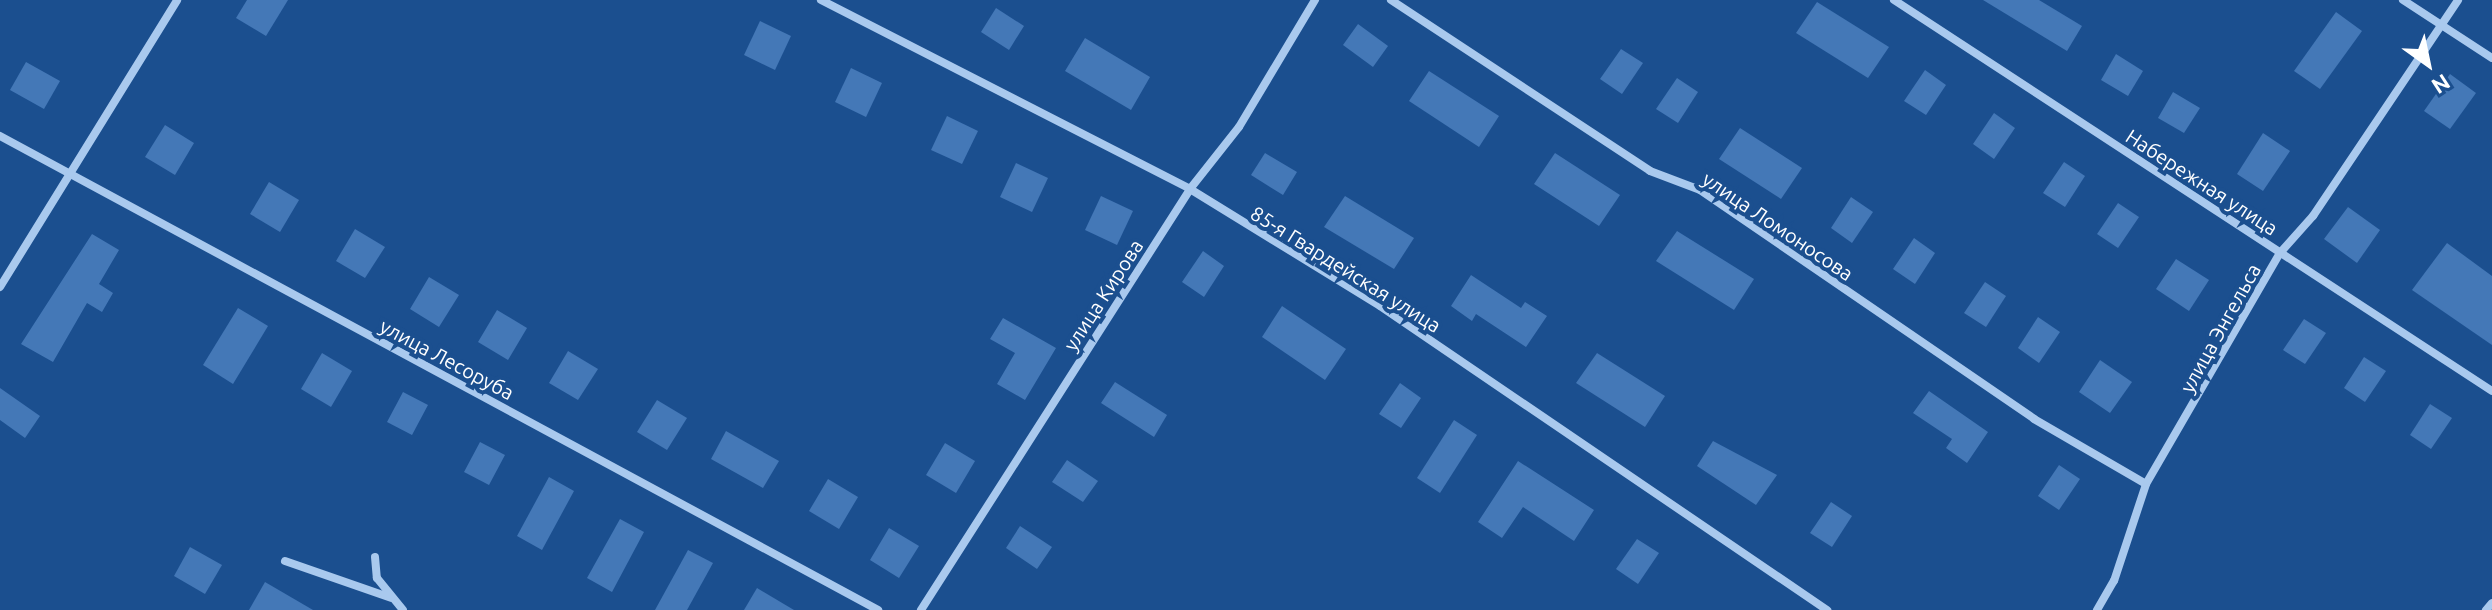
<!DOCTYPE html>
<meta charset="utf-8">
<style>
body{margin:0}
#map{position:relative;width:2492px;height:610px;overflow:hidden;background:#1b4f8f;font-family:Ubuntu,sans-serif}
div>[style]{position:absolute}
[style*='--x']{left:calc(var(--x)*1px);top:calc(var(--y)*1px);width:calc(var(--w)*1px);rotate:calc(var(--a)*1deg)}
.building>*{inset:0;background:#4478b7}
.minor>*{height:8px;margin:-4px;padding:0 4px;transform-origin:4px;border-radius:4px;background:#a9c9ee}
span{translate:-50% -50%;white-space:nowrap;text-align:center;line-height:1.15;-webkit-text-stroke:8px #1b4f8f;paint-order:stroke}
.street-label{font-size:20px;color:#fff}
.north{position:absolute;left:2388px;top:24px;width:80px;height:80px;-webkit-text-stroke:6px #1b4f8f;paint-order:stroke;rotate:147deg;font-size:22px;font-weight:700;line-height:32px;text-align:center;color:#fff}
.north::after{content:'';display:block;margin:auto;width:28px;height:36px;background:#fff;clip-path:polygon(50% 0,100% 100%,50% 72%,0 100%)}
</style>
<div id="map">
<div class="building">
<i style="clip-path:polygon(247px 0,288px 0,266px 36px,236px 18px)"></i>
<i style="clip-path:polygon(1983px 0,2039px 0,2082px 26px,2067px 51px)"></i>
<i style="clip-path:polygon(1817px 2px,1889px 47px,1868px 78px,1796px 33px)"></i>
<i style="clip-path:polygon(996px 8px,1024px 26px,1009px 50px,981px 32px)"></i>
<i style="clip-path:polygon(2336px 12px,2362px 31px,2320px 89px,2294px 71px)"></i>
<i style="clip-path:polygon(760px 21px,791px 36px,775px 70px,744px 55px)"></i>
<i style="clip-path:polygon(1358px 24px,1388px 46px,1373px 67px,1343px 45px)"></i>
<i style="clip-path:polygon(1085px 38px,1150px 77px,1131px 110px,1065px 71px)"></i>
<i style="clip-path:polygon(1621px 49px,1643px 63px,1622px 94px,1600px 79px)"></i>
<i style="clip-path:polygon(2116px 54px,2143px 71px,2128px 96px,2101px 80px)"></i>
<i style="clip-path:polygon(26px 62px,60px 81px,44px 109px,10px 90px)"></i>
<i style="clip-path:polygon(851px 68px,882px 83px,866px 117px,835px 102px)"></i>
<i style="clip-path:polygon(1925px 70px,1946px 85px,1926px 115px,1904px 101px)"></i>
<i style="clip-path:polygon(1429px 71px,1499px 116px,1479px 147px,1409px 101px)"></i>
<i style="clip-path:polygon(2450px 74px,2476px 93px,2450px 129px,2424px 111px)"></i>
<i style="clip-path:polygon(1677px 78px,1698px 92px,1678px 123px,1656px 109px)"></i>
<i style="clip-path:polygon(2173px 92px,2200px 108px,2184px 133px,2158px 118px)"></i>
<i style="clip-path:polygon(1994px 113px,2015px 128px,1994px 159px,1973px 144px)"></i>
<i style="clip-path:polygon(947px 116px,978px 131px,962px 164px,931px 150px)"></i>
<i style="clip-path:polygon(165px 125px,194px 143px,175px 175px,145px 157px)"></i>
<i style="clip-path:polygon(1740px 128px,1802px 168px,1781px 199px,1719px 159px)"></i>
<i style="clip-path:polygon(2263px 133px,2290px 151px,2263px 191px,2237px 174px)"></i>
<i style="clip-path:polygon(1265px 153px,1297px 172px,1283px 195px,1251px 175px)"></i>
<i style="clip-path:polygon(1555px 153px,1620px 195px,1599px 226px,1534px 184px)"></i>
<i style="clip-path:polygon(2064px 162px,2085px 176px,2065px 207px,2043px 193px)"></i>
<i style="clip-path:polygon(1016px 163px,1048px 178px,1032px 212px,1000px 197px)"></i>
<i style="clip-path:polygon(269px 182px,299px 200px,280px 232px,250px 214px)"></i>
<i style="clip-path:polygon(1101px 196px,1133px 211px,1117px 245px,1085px 230px)"></i>
<i style="clip-path:polygon(1345px 196px,1414px 238px,1394px 269px,1324px 227px)"></i>
<i style="clip-path:polygon(1851px 197px,1873px 212px,1852px 243px,1831px 228px)"></i>
<i style="clip-path:polygon(2118px 203px,2139px 217px,2118px 248px,2097px 234px)"></i>
<i style="clip-path:polygon(2348px 207px,2380px 230px,2357px 263px,2324px 239px)"></i>
<i style="clip-path:polygon(355px 229px,385px 247px,365px 278px,336px 261px)"></i>
<i style="clip-path:polygon(1677px 231px,1754px 279px,1734px 310px,1656px 261px)"></i>
<i style="clip-path:polygon(92px 234px,119px 250px,99px 284px,113px 293px,102px 312px,87px 303px,53px 362px,21px 344px)"></i>
<i style="clip-path:polygon(1914px 238px,1935px 253px,1915px 284px,1893px 269px)"></i>
<i style="clip-path:polygon(2447px 243px,2492px 276px,2492px 345px,2412px 290px)"></i>
<i style="clip-path:polygon(1203px 251px,1224px 266px,1204px 297px,1182px 282px)"></i>
<i style="clip-path:polygon(2176px 259px,2209px 280px,2189px 311px,2156px 289px)"></i>
<i style="clip-path:polygon(1471px 275px,1521px 308px,1525px 302px,1547px 316px,1526px 347px,1476px 314px,1472px 321px,1451px 306px)"></i>
<i style="clip-path:polygon(429px 277px,459px 295px,439px 327px,410px 309px)"></i>
<i style="clip-path:polygon(1985px 282px,2006px 296px,1986px 327px,1964px 313px)"></i>
<i style="clip-path:polygon(1282px 306px,1346px 349px,1325px 380px,1262px 337px)"></i>
<i style="clip-path:polygon(238px 308px,268px 326px,233px 384px,203px 365px)"></i>
<i style="clip-path:polygon(497px 310px,527px 328px,508px 360px,478px 342px)"></i>
<i style="clip-path:polygon(2038px 317px,2060px 332px,2039px 363px,2018px 348px)"></i>
<i style="clip-path:polygon(1003px 318px,1056px 348px,1025px 400px,997px 384px,1015px 353px,990px 339px)"></i>
<i style="clip-path:polygon(2304px 319px,2326px 333px,2305px 364px,2283px 350px)"></i>
<i style="clip-path:polygon(568px 351px,598px 369px,578px 400px,549px 383px)"></i>
<i style="clip-path:polygon(322px 353px,352px 371px,331px 407px,301px 389px)"></i>
<i style="clip-path:polygon(1597px 353px,1665px 396px,1645px 427px,1576px 383px)"></i>
<i style="clip-path:polygon(2364px 357px,2386px 371px,2365px 402px,2344px 388px)"></i>
<i style="clip-path:polygon(2100px 360px,2132px 382px,2110px 413px,2079px 392px)"></i>
<i style="clip-path:polygon(1115px 382px,1167px 415px,1154px 437px,1101px 403px)"></i>
<i style="clip-path:polygon(1400px 383px,1421px 398px,1401px 428px,1379px 414px)"></i>
<i style="clip-path:polygon(0 388px,40px 416px,25px 438px,0 420px)"></i>
<i style="clip-path:polygon(1929px 391px,1988px 432px,1967px 463px,1946px 448px,1952px 439px,1913px 413px)"></i>
<i style="clip-path:polygon(403px 392px,428px 405px,412px 435px,387px 422px)"></i>
<i style="clip-path:polygon(657px 400px,687px 418px,667px 450px,637px 432px)"></i>
<i style="clip-path:polygon(2430px 404px,2452px 418px,2431px 449px,2410px 435px)"></i>
<i style="clip-path:polygon(1454px 420px,1477px 435px,1440px 493px,1417px 478px)"></i>
<i style="clip-path:polygon(726px 431px,779px 461px,763px 488px,711px 459px)"></i>
<i style="clip-path:polygon(1713px 441px,1777px 475px,1756px 505px,1697px 466px)"></i>
<i style="clip-path:polygon(480px 442px,505px 455px,489px 485px,464px 472px)"></i>
<i style="clip-path:polygon(945px 443px,975px 461px,956px 493px,926px 475px)"></i>
<i style="clip-path:polygon(1067px 460px,1098px 481px,1083px 502px,1052px 482px)"></i>
<i style="clip-path:polygon(1518px 461px,1594px 510px,1574px 541px,1523px 507px,1502px 538px,1478px 522px)"></i>
<i style="clip-path:polygon(2059px 465px,2080px 479px,2059px 510px,2038px 496px)"></i>
<i style="clip-path:polygon(549px 477px,574px 491px,542px 550px,517px 536px)"></i>
<i style="clip-path:polygon(828px 479px,858px 497px,839px 529px,809px 511px)"></i>
<i style="clip-path:polygon(1831px 502px,1852px 516px,1832px 547px,1810px 533px)"></i>
<i style="clip-path:polygon(620px 519px,644px 532px,612px 592px,587px 578px)"></i>
<i style="clip-path:polygon(1020px 526px,1052px 547px,1037px 569px,1006px 548px)"></i>
<i style="clip-path:polygon(889px 528px,919px 546px,899px 578px,870px 560px)"></i>
<i style="clip-path:polygon(1637px 539px,1659px 553px,1638px 584px,1616px 569px)"></i>
<i style="clip-path:polygon(190px 547px,222px 565px,205px 594px,174px 576px)"></i>
<i style="clip-path:polygon(688px 550px,713px 563px,687px 610px,655px 610px)"></i>
<i style="clip-path:polygon(265px 582px,313px 610px,249px 610px)"></i>
<i style="clip-path:polygon(757px 588px,794px 610px,744px 610px)"></i>
</div>
<div class="minor">
<i style="--x:821;--y:0;--w:415;--a:27.1"></i>
<i style="--x:1190;--y:189;--w:223;--a:31.6"></i>
<i style="--x:1380;--y:306;--w:541;--a:34.22"></i>
<i style="--x:1391;--y:0;--w:310;--a:33.4"></i>
<i style="--x:1650;--y:171;--w:53;--a:20.8"></i>
<i style="--x:1700;--y:190;--w:405;--a:34.4"></i>
<i style="--x:2034;--y:419;--w:129;--a:30.1"></i>
<i style="--x:1894;--y:0;--w:714;--a:33.18"></i>
<i style="--x:2403;--y:0;--w:106;--a:33.1"></i>
<i style="--x:0;--y:136;--w:998;--a:28.36"></i>
<i style="--x:0;--y:287;--w:337;--a:-58.3"></i>
<i style="--x:375;--y:557;--w:21;--a:85"></i>
<i style="--x:377;--y:578;--w:41;--a:50.9"></i>
<i style="--x:285;--y:561;--w:112;--a:19.2"></i>
<i style="--x:921;--y:610;--w:500;--a:-57.4"></i>
<i style="--x:1190;--y:189;--w:79;--a:-51.7"></i>
<i style="--x:1239;--y:127;--w:148;--a:-59.1"></i>
<i style="--x:2097;--y:610;--w:34;--a:-60"></i>
<i style="--x:2114;--y:581;--w:102;--a:-71.7"></i>
<i style="--x:2146;--y:484;--w:267;--a:-59.9"></i>
<i style="--x:2280;--y:253;--w:50;--a:-48.3"></i>
<i style="--x:2313;--y:216;--w:260;--a:-56.1"></i>
<i style="--x:2486;--y:610;--w:9;--a:-49"></i>
</div>
<div class="street-label">
<span style="left:2202px;top:182px;rotate:33deg">Набережная улица</span>
<span style="left:1778px;top:226px;rotate:34deg">улица Ломоносова</span>
<span style="left:1346px;top:269px;rotate:32deg">85-я Гвардейская улица</span>
<span style="left:1103px;top:295px;rotate:-57deg">улица Кирова</span>
<span style="left:2220px;top:328px;rotate:-61deg">улица Энгельса</span>
<span style="left:447px;top:359px;rotate:28deg">улица Лесоруба</span>
</div>
<div class="north">N</div>
</div>
